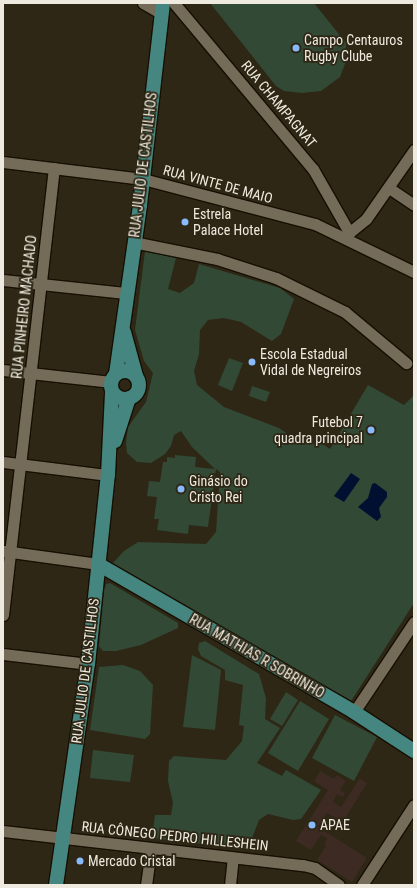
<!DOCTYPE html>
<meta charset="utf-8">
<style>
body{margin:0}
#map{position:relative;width:417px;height:888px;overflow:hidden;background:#2e2715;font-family:"Roboto Condensed",sans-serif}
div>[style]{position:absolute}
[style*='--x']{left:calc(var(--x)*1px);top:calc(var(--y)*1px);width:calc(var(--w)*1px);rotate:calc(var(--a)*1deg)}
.education>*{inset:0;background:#3c2a23}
.green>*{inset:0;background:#324935}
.water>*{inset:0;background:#011031}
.roads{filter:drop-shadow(1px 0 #160f02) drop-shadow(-1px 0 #160f02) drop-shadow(0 1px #160f02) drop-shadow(0 -1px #160f02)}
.minor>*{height:11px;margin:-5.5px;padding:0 5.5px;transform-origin:5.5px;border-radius:5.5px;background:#746b58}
.major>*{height:14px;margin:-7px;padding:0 7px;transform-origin:7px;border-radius:7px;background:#458680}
.major>.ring{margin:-7px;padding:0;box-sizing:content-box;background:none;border:14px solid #458680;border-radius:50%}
.dots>*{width:11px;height:11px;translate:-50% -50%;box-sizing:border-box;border:2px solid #2e2715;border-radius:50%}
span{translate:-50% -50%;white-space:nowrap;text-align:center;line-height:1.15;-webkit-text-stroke:3.5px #2e2715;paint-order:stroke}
.poi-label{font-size:14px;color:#efeadf}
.left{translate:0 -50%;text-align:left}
.right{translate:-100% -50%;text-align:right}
.street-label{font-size:14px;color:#efeadf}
.frame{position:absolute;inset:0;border:4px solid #efeadf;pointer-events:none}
</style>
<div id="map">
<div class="education">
<i style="clip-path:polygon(320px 771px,334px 779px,337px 775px,346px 781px,340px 790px,345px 793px,343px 797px,337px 794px,333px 802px,341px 807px,360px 778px,367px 783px,343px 822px,327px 813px,318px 827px,367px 858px,352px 882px,317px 860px,326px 846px,324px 844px,327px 838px,321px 835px,311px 850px,296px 841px,328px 790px,314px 781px)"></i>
</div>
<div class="green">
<i style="clip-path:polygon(210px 3px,314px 3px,346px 43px,346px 61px,340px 77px,321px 91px,302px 93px,284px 91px,276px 86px)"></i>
<i style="clip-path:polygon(145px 251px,176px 258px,168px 289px,180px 293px,194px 283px,199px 264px,280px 288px,294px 299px,281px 334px,272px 341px,241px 322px,224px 318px,208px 320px,200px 330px,199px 354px,194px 371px,197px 385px,224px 407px,279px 428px,296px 440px,324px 445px,330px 449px,368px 385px,404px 405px,414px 395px,414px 603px,351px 701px,112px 564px,124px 551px,138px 542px,206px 544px,216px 532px,220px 472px,216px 469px,208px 527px,189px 525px,188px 534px,157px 530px,159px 519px,154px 519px,157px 497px,147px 496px,149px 481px,160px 482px,163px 462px,167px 462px,167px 457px,175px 458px,175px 455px,196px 457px,195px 467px,215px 469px,192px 447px,181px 431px,174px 435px,171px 446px,165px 454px,151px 463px,137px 462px,127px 453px,126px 443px,128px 427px,146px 402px,153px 373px,144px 361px,135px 330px)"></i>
<i style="clip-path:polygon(229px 358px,243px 363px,232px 391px,218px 385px)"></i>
<i style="clip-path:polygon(252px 386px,270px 392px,266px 402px,249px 396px)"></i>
<i style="clip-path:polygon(110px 583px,178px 623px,178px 628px,141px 645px,116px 651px,103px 651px,99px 646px,104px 592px,106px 584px)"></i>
<i style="clip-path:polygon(205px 641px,259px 674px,266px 698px,265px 719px,280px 728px,257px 763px,282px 776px,286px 770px,321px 790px,301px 819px,293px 820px,268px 814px,259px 820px,250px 843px,244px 849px,152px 838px,155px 815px,171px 815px,173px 803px,168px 781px,169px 761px,174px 756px,226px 760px,242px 741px,244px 726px,239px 725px,243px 685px,225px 680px,225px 670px,201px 656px,198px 649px,199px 643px)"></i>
<i style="clip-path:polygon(192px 655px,221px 670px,215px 730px,183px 727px)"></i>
<i style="clip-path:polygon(123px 665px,140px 671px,153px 685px,150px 734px,145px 739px,90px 730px,99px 667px)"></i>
<i style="clip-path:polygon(286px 692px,298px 700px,282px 726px,270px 719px)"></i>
<i style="clip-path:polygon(300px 701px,329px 719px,298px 771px,268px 753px)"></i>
<i style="clip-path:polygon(335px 715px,377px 737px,354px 781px,312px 758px)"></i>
<i style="clip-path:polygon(93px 750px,134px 755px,130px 782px,90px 778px)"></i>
</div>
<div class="water">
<i style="clip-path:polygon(351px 473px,360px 479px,344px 502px,334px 496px)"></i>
<i style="clip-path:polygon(375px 483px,387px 492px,387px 497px,379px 508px,381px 517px,377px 521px,358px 507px,368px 498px,372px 484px)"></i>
</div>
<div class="roads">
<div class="minor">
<i style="--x:143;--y:3;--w:22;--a:30"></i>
<i style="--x:174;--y:3;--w:217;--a:50.1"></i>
<i style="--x:313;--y:169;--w:73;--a:60.3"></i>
<i style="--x:3;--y:162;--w:141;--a:6.9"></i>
<i style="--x:143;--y:179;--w:178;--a:14.7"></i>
<i style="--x:315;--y:224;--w:110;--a:25.9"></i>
<i style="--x:389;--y:188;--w:30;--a:34"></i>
<i style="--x:345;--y:236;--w:27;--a:-39"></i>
<i style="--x:366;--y:219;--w:84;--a:-55.2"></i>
<i style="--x:133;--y:242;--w:86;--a:11.4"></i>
<i style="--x:217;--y:259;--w:62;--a:17.9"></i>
<i style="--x:276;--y:278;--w:77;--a:26.2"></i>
<i style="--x:345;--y:312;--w:80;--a:39.9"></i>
<i style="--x:3;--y:280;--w:123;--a:6.1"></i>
<i style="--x:3;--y:370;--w:109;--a:6.3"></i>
<i style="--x:3;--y:462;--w:106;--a:7.1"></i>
<i style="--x:4;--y:551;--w:95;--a:7.9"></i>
<i style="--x:3;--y:615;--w:450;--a:-83.5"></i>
<i style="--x:3;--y:654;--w:86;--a:6.7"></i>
<i style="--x:354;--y:712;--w:108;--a:-56.3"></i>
<i style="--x:3;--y:831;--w:302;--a:6.5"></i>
<i style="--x:303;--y:865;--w:12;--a:14"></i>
<i style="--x:315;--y:868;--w:29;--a:35"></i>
<i style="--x:146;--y:885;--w:35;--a:-82"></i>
<i style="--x:230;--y:885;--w:27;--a:-84"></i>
<i style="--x:362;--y:885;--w:95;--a:-57"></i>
</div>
<div class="major">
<i style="--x:124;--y:332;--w:46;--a:74.7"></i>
<i class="ring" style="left:111px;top:371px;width:14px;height:14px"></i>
<i style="--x:116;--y:374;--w:171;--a:-81.9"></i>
<i style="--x:140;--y:205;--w:203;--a:-83.5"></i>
<i style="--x:115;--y:441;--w:45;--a:-72"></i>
<i style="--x:98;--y:564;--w:296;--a:30"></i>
<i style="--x:354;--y:712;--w:72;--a:33"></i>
<i style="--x:56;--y:885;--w:223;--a:-81.8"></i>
<i style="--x:88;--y:664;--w:190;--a:-84"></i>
<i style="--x:108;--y:475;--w:83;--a:-87.2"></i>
</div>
</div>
<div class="dots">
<i style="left:296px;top:48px;background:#88bafc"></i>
<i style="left:185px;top:222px;background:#88bafc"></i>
<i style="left:252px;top:362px;background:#88bafc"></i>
<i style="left:371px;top:430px;background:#88bafc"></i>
<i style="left:181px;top:489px;background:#88bafc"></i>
<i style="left:312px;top:825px;background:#88bafc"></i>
<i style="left:80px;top:861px;background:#88bafc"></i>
</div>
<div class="poi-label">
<span class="left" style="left:304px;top:48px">Campo Centauros<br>Rugby Clube</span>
<span class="left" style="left:193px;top:222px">Estrela<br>Palace Hotel</span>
<span class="left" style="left:260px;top:362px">Escola Estadual<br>Vidal de Negreiros</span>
<span class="right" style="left:363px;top:430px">Futebol 7<br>quadra principal</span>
<span class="left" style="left:189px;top:489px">Ginásio do<br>Cristo Rei</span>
<span class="left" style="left:320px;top:825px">APAE</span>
<span class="left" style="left:88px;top:861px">Mercado Cristal</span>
</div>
<div class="street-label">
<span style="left:279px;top:104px;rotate:50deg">RUA CHAMPAGNAT</span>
<span style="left:143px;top:165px;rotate:-83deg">RUA JULIO DE CASTILHOS</span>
<span style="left:218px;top:184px;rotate:15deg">RUA VINTE DE MAIO</span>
<span style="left:24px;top:307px;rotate:-84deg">RUA PINHEIRO MACHADO</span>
<span style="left:257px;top:656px;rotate:30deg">RUA MATHIAS R SOBRINHO</span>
<span style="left:85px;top:671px;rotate:-83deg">RUA JULIO DE CASTILHOS</span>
<span style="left:175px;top:836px;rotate:6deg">RUA CÔNEGO PEDRO HILLESHEIN</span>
</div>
<div class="frame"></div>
</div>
